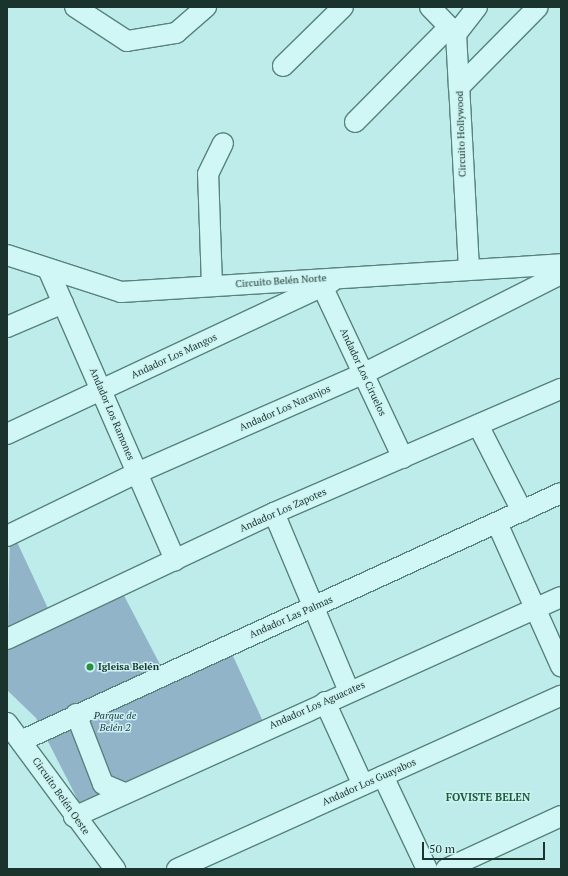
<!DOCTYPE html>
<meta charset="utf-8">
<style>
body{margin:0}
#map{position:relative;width:568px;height:876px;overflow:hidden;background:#bdecea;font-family:"PT Serif",serif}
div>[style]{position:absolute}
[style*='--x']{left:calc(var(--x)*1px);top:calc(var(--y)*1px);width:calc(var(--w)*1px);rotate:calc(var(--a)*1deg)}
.green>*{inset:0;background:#92b4c9}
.roads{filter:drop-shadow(1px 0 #57837a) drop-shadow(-1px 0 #57837a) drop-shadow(0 1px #57837a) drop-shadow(0 -1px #57837a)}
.minor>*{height:20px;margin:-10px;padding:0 10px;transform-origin:10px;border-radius:10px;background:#d0f7f6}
.dots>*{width:11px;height:11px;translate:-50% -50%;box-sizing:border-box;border:2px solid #ccf3f2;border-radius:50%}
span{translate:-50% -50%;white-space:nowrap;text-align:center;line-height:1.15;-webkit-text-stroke:3px #ccf3f2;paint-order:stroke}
.street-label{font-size:10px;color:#1b332d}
.poi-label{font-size:10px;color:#1b332d;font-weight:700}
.left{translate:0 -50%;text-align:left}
.park-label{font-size:10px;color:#23384e;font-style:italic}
.neighbourhood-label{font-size:11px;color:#1c5e3b;font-weight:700}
.frame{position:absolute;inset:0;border:8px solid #1b332d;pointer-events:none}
.scale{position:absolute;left:422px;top:842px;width:123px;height:18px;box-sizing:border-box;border:2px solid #1b332d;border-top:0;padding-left:5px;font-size:12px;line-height:14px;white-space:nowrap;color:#1b332d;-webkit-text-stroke:3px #ccf3f2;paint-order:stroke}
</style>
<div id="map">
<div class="green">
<i style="clip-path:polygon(10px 527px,52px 617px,119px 586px,165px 674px,228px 645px,266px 728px,84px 812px,36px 718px,7px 690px)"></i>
</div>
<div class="roads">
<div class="minor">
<i style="--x:75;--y:7;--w:62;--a:33.2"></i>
<i style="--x:127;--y:41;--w:50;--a:-9.3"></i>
<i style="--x:176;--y:33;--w:40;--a:-41"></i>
<i style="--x:430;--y:7;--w:37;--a:46"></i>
<i style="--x:456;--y:34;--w:53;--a:86.8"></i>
<i style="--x:456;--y:34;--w:34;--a:-52"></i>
<i style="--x:283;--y:66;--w:84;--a:-44.5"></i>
<i style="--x:355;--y:122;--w:134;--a:-45.3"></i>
<i style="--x:7;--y:255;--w:120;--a:18"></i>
<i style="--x:121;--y:292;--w:441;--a:-3.6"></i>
<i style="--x:48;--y:269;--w:318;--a:66.4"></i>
<i style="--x:469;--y:269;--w:182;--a:-93.1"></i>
<i style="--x:459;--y:87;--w:112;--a:-45.4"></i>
<i style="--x:212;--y:286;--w:112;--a:-92"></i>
<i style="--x:208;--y:174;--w:34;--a:-64"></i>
<i style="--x:322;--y:286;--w:190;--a:64.8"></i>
<i style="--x:7;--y:327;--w:61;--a:-23.2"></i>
<i style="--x:478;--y:425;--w:97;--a:62.9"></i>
<i style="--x:7;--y:434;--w:358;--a:-25.1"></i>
<i style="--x:274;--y:513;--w:193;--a:67.2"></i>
<i style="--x:497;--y:523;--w:157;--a:65.9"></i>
<i style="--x:7;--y:536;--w:144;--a:-25.9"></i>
<i style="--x:137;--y:473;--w:247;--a:-23.7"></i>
<i style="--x:363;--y:374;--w:222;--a:-26.8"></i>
<i style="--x:7;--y:639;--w:295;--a:-25.3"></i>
<i style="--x:274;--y:513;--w:313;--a:-23.4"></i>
<i style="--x:325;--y:702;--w:91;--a:65.4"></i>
<i style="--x:76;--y:714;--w:75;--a:68.9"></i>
<i style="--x:103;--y:784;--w:21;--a:23"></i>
<i style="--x:7;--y:723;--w:182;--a:53.5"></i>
<i style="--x:21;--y:741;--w:594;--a:-24.67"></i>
<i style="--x:383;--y:776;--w:103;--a:64.7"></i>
<i style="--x:74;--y:817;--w:534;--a:-24.31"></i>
<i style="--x:177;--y:869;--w:421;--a:-24.3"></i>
<i style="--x:446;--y:869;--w:127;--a:-24.7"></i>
</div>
</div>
<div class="dots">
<i style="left:90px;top:667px;background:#299043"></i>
</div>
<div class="street-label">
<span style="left:461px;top:134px;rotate:-92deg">Circuito Hollywood</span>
<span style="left:281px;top:281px;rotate:-4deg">Circuito Belén Norte</span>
<span style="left:174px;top:356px;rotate:-25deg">Andador Los Mangos</span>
<span style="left:363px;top:372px;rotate:65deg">Andador Los Ciruelos</span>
<span style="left:285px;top:408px;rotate:-24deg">Andador Los Naranjos</span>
<span style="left:112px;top:414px;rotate:67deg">Andador Los Ramones</span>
<span style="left:283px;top:510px;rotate:-24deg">Andador Los Zapotes</span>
<span style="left:291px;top:617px;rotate:-24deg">Andador Las Palmas</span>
<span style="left:317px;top:705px;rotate:-24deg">Andador Los Aguacates</span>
<span style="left:369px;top:782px;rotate:-24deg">Andador Los Guayabos</span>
<span style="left:61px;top:796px;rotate:55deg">Circuito Belén Oeste</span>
</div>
<div class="poi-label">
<span class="left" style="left:98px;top:667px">Igleisa Belén</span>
</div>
<div class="park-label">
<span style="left:115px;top:721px">Parque de<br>Belén 2</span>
</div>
<div class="neighbourhood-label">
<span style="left:488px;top:797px">FOVISTE BELEN</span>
</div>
<div class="frame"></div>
<div class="scale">50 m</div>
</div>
